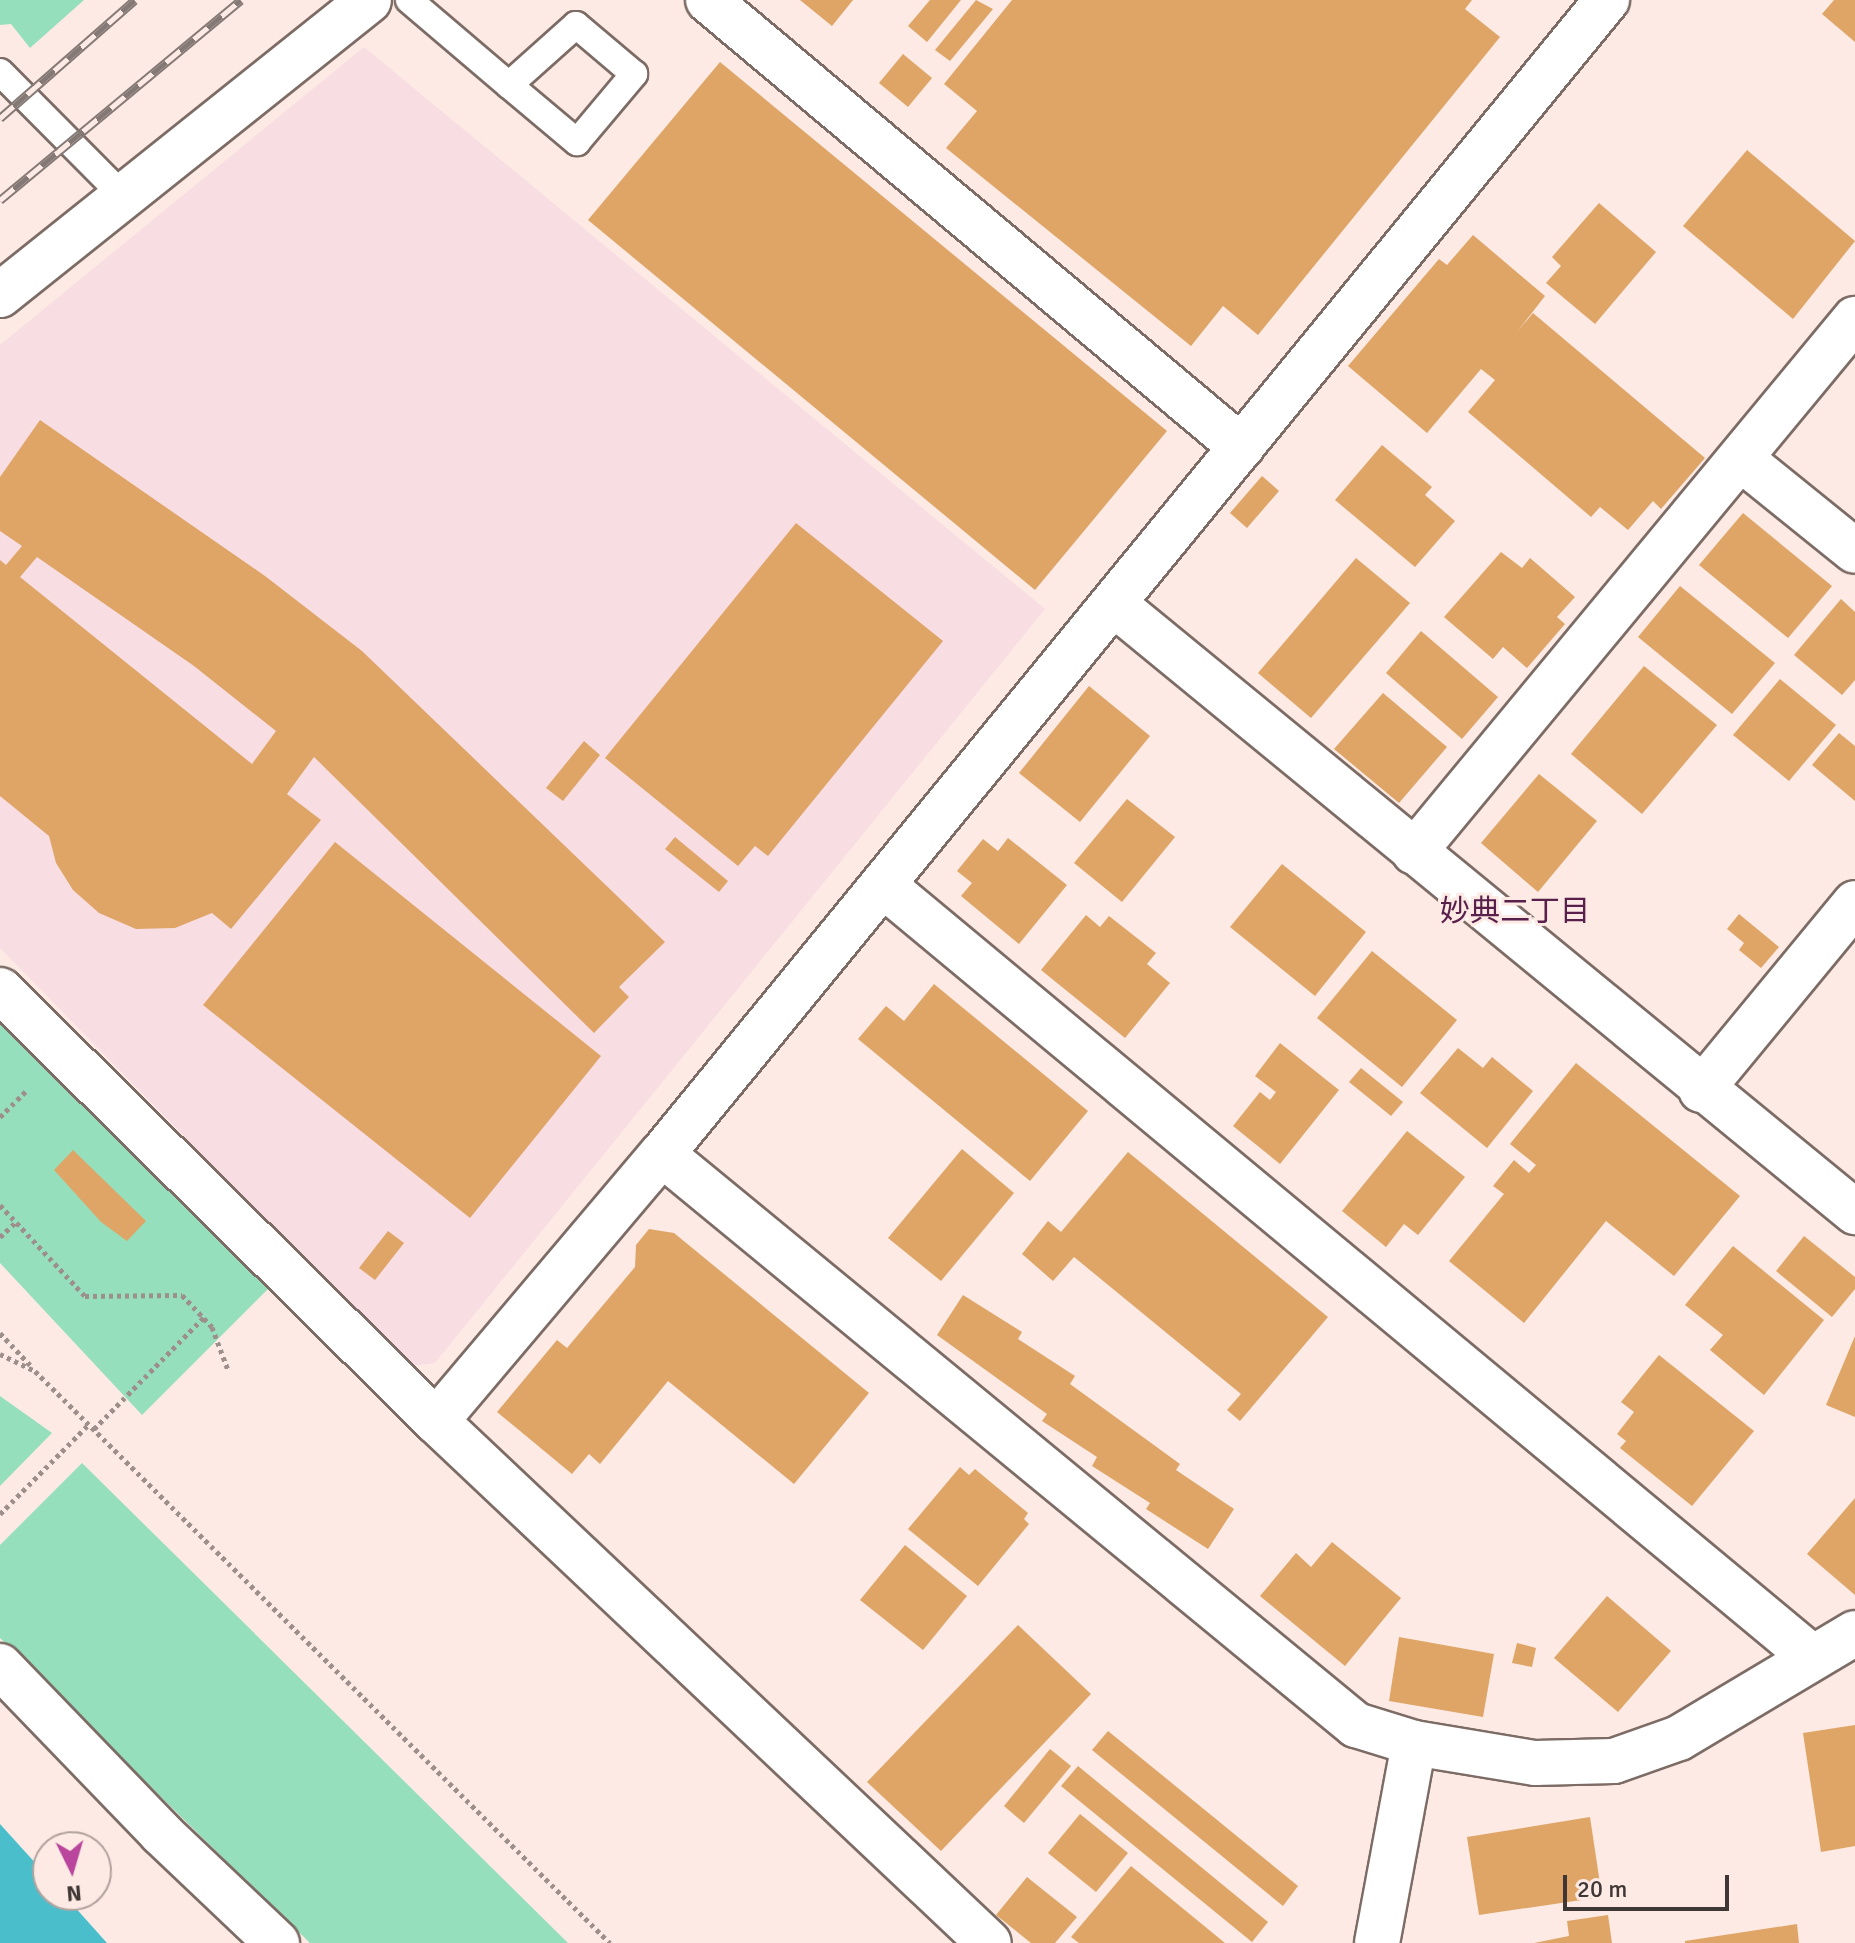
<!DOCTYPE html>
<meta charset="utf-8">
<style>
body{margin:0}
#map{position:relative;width:1855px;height:1943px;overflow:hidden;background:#fdeae4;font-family:Signika,"Noto Sans JP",sans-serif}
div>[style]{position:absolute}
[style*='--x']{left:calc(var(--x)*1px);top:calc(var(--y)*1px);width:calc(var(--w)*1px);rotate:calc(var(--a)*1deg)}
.education>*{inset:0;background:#f8dde2}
.green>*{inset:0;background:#96dfbc}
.water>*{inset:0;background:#4bbecc}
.building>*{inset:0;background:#dea567}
.path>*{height:5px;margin-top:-2.5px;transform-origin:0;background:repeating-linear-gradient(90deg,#9d8f8b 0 4px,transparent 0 8px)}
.roads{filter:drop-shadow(2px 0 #7d6c66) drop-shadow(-2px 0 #7d6c66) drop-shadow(0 2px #7d6c66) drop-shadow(0 -2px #7d6c66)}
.service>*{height:26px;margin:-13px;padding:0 13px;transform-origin:13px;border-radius:13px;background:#fff}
.minor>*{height:44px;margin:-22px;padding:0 22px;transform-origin:22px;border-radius:22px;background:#fff}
.rail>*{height:9px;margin-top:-4.5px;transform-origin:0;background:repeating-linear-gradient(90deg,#fdeae4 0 18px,#857975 0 36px);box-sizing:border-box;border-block:2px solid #857975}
span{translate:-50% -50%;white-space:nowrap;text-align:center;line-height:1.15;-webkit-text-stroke:6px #fdeae4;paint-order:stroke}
.neighbourhood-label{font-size:30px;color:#58204a}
.north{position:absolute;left:32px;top:1831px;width:80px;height:80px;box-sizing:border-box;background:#fdeae4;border:2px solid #b1a29e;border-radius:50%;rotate:175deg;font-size:22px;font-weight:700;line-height:32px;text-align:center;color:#3f3735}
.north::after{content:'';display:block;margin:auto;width:28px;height:36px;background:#ba459d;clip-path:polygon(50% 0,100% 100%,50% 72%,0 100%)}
.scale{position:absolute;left:1563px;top:1875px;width:166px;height:36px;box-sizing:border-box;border:4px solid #3f3735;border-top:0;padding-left:10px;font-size:24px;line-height:28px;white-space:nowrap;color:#3f3735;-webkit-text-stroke:6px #fdeae4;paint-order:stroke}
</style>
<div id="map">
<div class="education">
<i style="clip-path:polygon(364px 47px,1045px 609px,435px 1363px,409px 1366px,0 948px,0 345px)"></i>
</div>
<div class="green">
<i style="clip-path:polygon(0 0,84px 0,30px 48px,11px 24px,0 25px)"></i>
<i style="clip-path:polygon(0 1018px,268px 1289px,142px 1415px,0 1263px)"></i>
<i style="clip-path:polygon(0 1396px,52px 1433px,0 1486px)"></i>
<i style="clip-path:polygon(82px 1463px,568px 1943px,310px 1943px,71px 1709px,0 1638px,0 1545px)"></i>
</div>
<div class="water">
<i style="clip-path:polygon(0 1824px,48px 1877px,48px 1895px,64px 1895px,107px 1943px,0 1943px)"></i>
</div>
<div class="building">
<i style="clip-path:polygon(800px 0,853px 0,832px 26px)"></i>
<i style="clip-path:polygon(930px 0,961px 0,927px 42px,908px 26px)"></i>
<i style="clip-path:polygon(976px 0,993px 9px,950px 61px,935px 50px)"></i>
<i style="clip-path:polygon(1012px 0,1472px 0,1465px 9px,1500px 37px,1258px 335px,1223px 306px,1191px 346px,946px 148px,977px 111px,944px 84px)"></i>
<i style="clip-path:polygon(1834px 0,1855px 0,1855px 42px,1822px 14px)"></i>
<i style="clip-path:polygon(903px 54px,932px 78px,908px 107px,879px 83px)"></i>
<i style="clip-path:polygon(720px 62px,1167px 431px,1035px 590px,588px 220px)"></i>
<i style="clip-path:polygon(1747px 150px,1855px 241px,1793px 319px,1683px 226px)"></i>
<i style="clip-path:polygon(1599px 203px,1656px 252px,1595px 324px,1546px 283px,1561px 266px,1552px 257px)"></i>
<i style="clip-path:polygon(1473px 235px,1545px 296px,1517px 332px,1533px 313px,1705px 458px,1661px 509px,1653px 501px,1628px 530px,1600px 507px,1591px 517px,1468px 412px,1495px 380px,1481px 369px,1427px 433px,1348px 366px,1439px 259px,1447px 265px)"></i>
<i style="clip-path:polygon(evenodd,40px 420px,265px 576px,362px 651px,665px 942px,619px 987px,629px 997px,594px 1033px,314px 757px,287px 794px,321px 820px,231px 929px,212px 913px,175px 928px,136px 929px,99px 913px,73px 890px,56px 863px,49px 836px,0 796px,0 560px,6px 565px,22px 546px,0 531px,0 477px,40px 420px,37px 557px,194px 666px,276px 731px,252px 764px,20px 577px,37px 557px)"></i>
<i style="clip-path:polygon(1382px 445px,1432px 487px,1425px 495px,1455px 521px,1415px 567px,1335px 500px)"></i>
<i style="clip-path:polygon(1262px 476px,1279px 491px,1247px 528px,1230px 513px)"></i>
<i style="clip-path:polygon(1743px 513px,1832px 586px,1788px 638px,1699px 565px)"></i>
<i style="clip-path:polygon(796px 523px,943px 641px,768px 856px,755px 846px,738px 866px,605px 758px)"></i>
<i style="clip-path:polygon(1501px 552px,1522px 568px,1530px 558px,1575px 597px,1557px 617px,1565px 624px,1527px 668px,1503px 647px,1493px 659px,1444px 617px)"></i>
<i style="clip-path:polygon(1356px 558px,1410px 603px,1311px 718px,1258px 673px)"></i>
<i style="clip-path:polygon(1680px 586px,1775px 663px,1732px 714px,1638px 637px)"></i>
<i style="clip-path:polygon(1841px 599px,1855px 612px,1855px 680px,1842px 695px,1794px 655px)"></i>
<i style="clip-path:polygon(1421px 631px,1498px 697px,1462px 739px,1386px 673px)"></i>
<i style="clip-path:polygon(1644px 666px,1717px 725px,1642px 814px,1571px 754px)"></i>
<i style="clip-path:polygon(1780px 679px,1836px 725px,1789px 781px,1733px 735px)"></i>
<i style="clip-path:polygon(1089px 686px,1150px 736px,1080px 822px,1019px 773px)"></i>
<i style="clip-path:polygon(1383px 693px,1447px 747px,1399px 803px,1334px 749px)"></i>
<i style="clip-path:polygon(1839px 733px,1855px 746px,1855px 801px,1812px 765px)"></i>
<i style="clip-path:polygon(584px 741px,600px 755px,563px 801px,546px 788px)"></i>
<i style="clip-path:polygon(1539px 774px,1597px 821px,1538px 892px,1481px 843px)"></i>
<i style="clip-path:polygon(1127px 799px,1175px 837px,1122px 902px,1074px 863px)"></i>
<i style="clip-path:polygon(675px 837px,728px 881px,719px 892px,665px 849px)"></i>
<i style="clip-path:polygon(1008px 838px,1067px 885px,1019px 944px,961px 896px,972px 883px,957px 871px,983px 839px,998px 851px)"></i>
<i style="clip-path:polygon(335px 842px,601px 1056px,470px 1218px,203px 1005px)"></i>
<i style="clip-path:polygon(1282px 864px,1366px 932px,1315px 996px,1230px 927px)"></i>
<i style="clip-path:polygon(1739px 914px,1779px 947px,1761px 968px,1739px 950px,1744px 943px,1727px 929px)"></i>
<i style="clip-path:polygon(1086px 915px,1100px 927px,1109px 916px,1156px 953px,1147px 964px,1170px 983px,1125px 1038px,1041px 970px)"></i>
<i style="clip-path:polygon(1372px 951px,1457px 1020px,1402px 1087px,1317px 1018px)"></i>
<i style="clip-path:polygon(934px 984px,1088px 1111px,1030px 1181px,858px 1039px,886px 1006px,904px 1021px)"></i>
<i style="clip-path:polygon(1280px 1043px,1339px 1090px,1280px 1164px,1233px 1126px,1260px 1092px,1270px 1100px,1276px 1092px,1255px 1076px)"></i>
<i style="clip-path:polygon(1458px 1048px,1483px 1068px,1492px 1057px,1533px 1091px,1487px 1148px,1420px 1093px)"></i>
<i style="clip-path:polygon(1576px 1063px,1740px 1196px,1674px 1276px,1606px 1221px,1524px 1323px,1449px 1261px,1504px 1194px,1493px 1186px,1514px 1160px,1529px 1173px,1536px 1165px,1510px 1144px)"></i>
<i style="clip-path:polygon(1361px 1068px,1403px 1102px,1391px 1116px,1349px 1082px)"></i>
<i style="clip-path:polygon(1407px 1131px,1465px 1177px,1418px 1235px,1404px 1224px,1386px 1247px,1342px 1211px)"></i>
<i style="clip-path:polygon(962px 1149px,1014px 1193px,941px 1281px,888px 1238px)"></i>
<i style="clip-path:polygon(73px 1150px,146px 1221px,127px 1241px,101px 1222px,54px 1170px)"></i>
<i style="clip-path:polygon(1128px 1152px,1328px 1317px,1240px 1421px,1227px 1410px,1241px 1394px,1074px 1257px,1053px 1281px,1022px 1254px,1048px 1221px,1061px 1232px)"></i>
<i style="clip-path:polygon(649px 1229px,674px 1233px,869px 1393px,794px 1484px,668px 1381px,600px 1464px,589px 1454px,572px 1474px,497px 1412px,557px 1340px,567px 1348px,635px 1267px,636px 1245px)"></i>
<i style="clip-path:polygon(388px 1231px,404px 1243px,375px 1280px,359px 1268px)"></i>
<i style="clip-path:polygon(1804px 1236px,1855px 1277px,1855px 1289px,1832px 1317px,1776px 1271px)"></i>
<i style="clip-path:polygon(1733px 1246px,1824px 1320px,1764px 1395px,1710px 1350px,1723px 1335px,1685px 1305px)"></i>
<i style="clip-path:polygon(963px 1295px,1022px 1332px,1018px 1339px,1075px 1376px,1070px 1384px,1180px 1464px,1176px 1470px,1234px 1509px,1208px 1549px,1146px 1509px,1150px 1503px,1092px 1466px,1097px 1457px,1042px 1421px,1047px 1414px,937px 1335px)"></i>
<i style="clip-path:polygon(1855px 1336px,1855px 1417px,1826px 1405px)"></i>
<i style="clip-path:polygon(1659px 1355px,1754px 1431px,1692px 1506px,1620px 1448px,1626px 1441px,1617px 1434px,1634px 1412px,1621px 1402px)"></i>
<i style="clip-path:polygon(960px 1467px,969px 1475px,975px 1469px,1028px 1513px,1024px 1519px,1029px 1524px,978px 1586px,908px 1529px)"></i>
<i style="clip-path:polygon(1855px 1498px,1855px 1595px,1807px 1554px)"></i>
<i style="clip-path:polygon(1332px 1542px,1401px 1598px,1345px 1666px,1260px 1596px,1296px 1553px,1311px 1567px)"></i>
<i style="clip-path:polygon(905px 1545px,967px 1596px,923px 1650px,860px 1600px)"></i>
<i style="clip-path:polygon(1607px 1596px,1671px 1651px,1618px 1712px,1554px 1658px)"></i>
<i style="clip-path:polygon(1018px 1625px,1091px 1694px,941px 1851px,867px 1782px)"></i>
<i style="clip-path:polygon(1399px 1637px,1494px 1654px,1483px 1717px,1389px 1701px)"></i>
<i style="clip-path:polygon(1517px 1643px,1536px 1648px,1532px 1667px,1512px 1663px)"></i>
<i style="clip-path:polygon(1855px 1725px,1855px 1846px,1821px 1852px,1803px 1733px)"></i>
<i style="clip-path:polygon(1108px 1731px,1298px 1886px,1283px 1906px,1092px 1750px)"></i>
<i style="clip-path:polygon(1050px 1749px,1071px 1766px,1024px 1823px,1004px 1806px)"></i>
<i style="clip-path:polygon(1078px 1766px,1268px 1922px,1252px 1942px,1061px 1786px)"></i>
<i style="clip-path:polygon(1080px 1814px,1128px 1853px,1096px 1892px,1048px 1853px)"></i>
<i style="clip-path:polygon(1590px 1817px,1602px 1897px,1479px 1915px,1467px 1837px)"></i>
<i style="clip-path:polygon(1131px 1866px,1225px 1943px,1079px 1943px,1071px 1937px)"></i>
<i style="clip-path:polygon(1027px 1877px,1077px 1917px,1055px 1943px,1031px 1943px,996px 1915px)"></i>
<i style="clip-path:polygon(1608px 1915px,1612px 1943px,1534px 1943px,1569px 1936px,1567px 1921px)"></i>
<i style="clip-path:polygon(1797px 1924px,1799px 1943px,1685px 1943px,1685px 1941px)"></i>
</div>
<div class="path">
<i style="--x:0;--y:1117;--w:40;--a:-45"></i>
<i style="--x:0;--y:1205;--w:125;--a:47"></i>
<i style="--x:85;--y:1296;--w:97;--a:-0.6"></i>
<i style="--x:182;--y:1295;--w:44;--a:46.8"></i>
<i style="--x:212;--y:1327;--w:46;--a:69.6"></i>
<i style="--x:0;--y:1237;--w:22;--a:-43"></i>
<i style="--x:0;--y:1333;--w:47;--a:46.7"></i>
<i style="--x:0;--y:1354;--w:39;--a:26"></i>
<i style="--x:35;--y:1371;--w:811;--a:44.85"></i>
<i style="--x:94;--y:1429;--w:157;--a:-45.5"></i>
<i style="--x:0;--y:1514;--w:127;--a:-45.3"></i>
</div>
<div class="roads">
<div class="service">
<i style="--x:409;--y:0;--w:131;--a:40.4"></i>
<i style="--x:509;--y:85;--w:89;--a:40"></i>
<i style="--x:577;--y:142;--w:89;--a:-50"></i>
<i style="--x:634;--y:74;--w:76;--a:-139.8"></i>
<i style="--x:576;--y:25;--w:90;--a:138.2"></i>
<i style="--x:0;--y:72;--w:175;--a:45.2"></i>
</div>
<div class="minor">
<i style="--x:708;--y:0;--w:696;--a:39.98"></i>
<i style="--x:0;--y:295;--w:472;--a:-38.6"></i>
<i style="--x:1741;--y:459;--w:146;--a:38.9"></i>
<i style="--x:1114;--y:604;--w:959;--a:39.37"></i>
<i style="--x:1414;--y:852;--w:692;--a:-50.4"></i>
<i style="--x:883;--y:885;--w:1208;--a:39.73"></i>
<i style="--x:0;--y:990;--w:613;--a:44.67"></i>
<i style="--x:436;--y:1421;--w:760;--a:43.35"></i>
<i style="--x:1701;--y:1090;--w:242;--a:-50.5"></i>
<i style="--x:662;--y:1154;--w:899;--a:39.45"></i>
<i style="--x:1356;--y:1725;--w:61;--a:17.2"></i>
<i style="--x:1414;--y:1743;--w:123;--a:9.4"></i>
<i style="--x:1535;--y:1763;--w:79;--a:-1.5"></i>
<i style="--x:1614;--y:1761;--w:69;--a:-19.5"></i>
<i style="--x:1679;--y:1738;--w:205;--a:-30.8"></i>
<i style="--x:436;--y:1421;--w:350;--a:-49.8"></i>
<i style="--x:662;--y:1154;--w:1492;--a:-50.69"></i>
<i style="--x:0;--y:1666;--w:232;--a:46"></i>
<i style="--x:161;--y:1833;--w:160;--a:43.5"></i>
<i style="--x:1377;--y:1943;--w:203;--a:-79.5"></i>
</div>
</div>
<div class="rail">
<i style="--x:0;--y:118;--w:179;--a:-41.2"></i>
<i style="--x:0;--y:200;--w:313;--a:-39.7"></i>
</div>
<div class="neighbourhood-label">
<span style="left:1515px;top:912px">妙典二丁目</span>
</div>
<div class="north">N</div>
<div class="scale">20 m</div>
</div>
